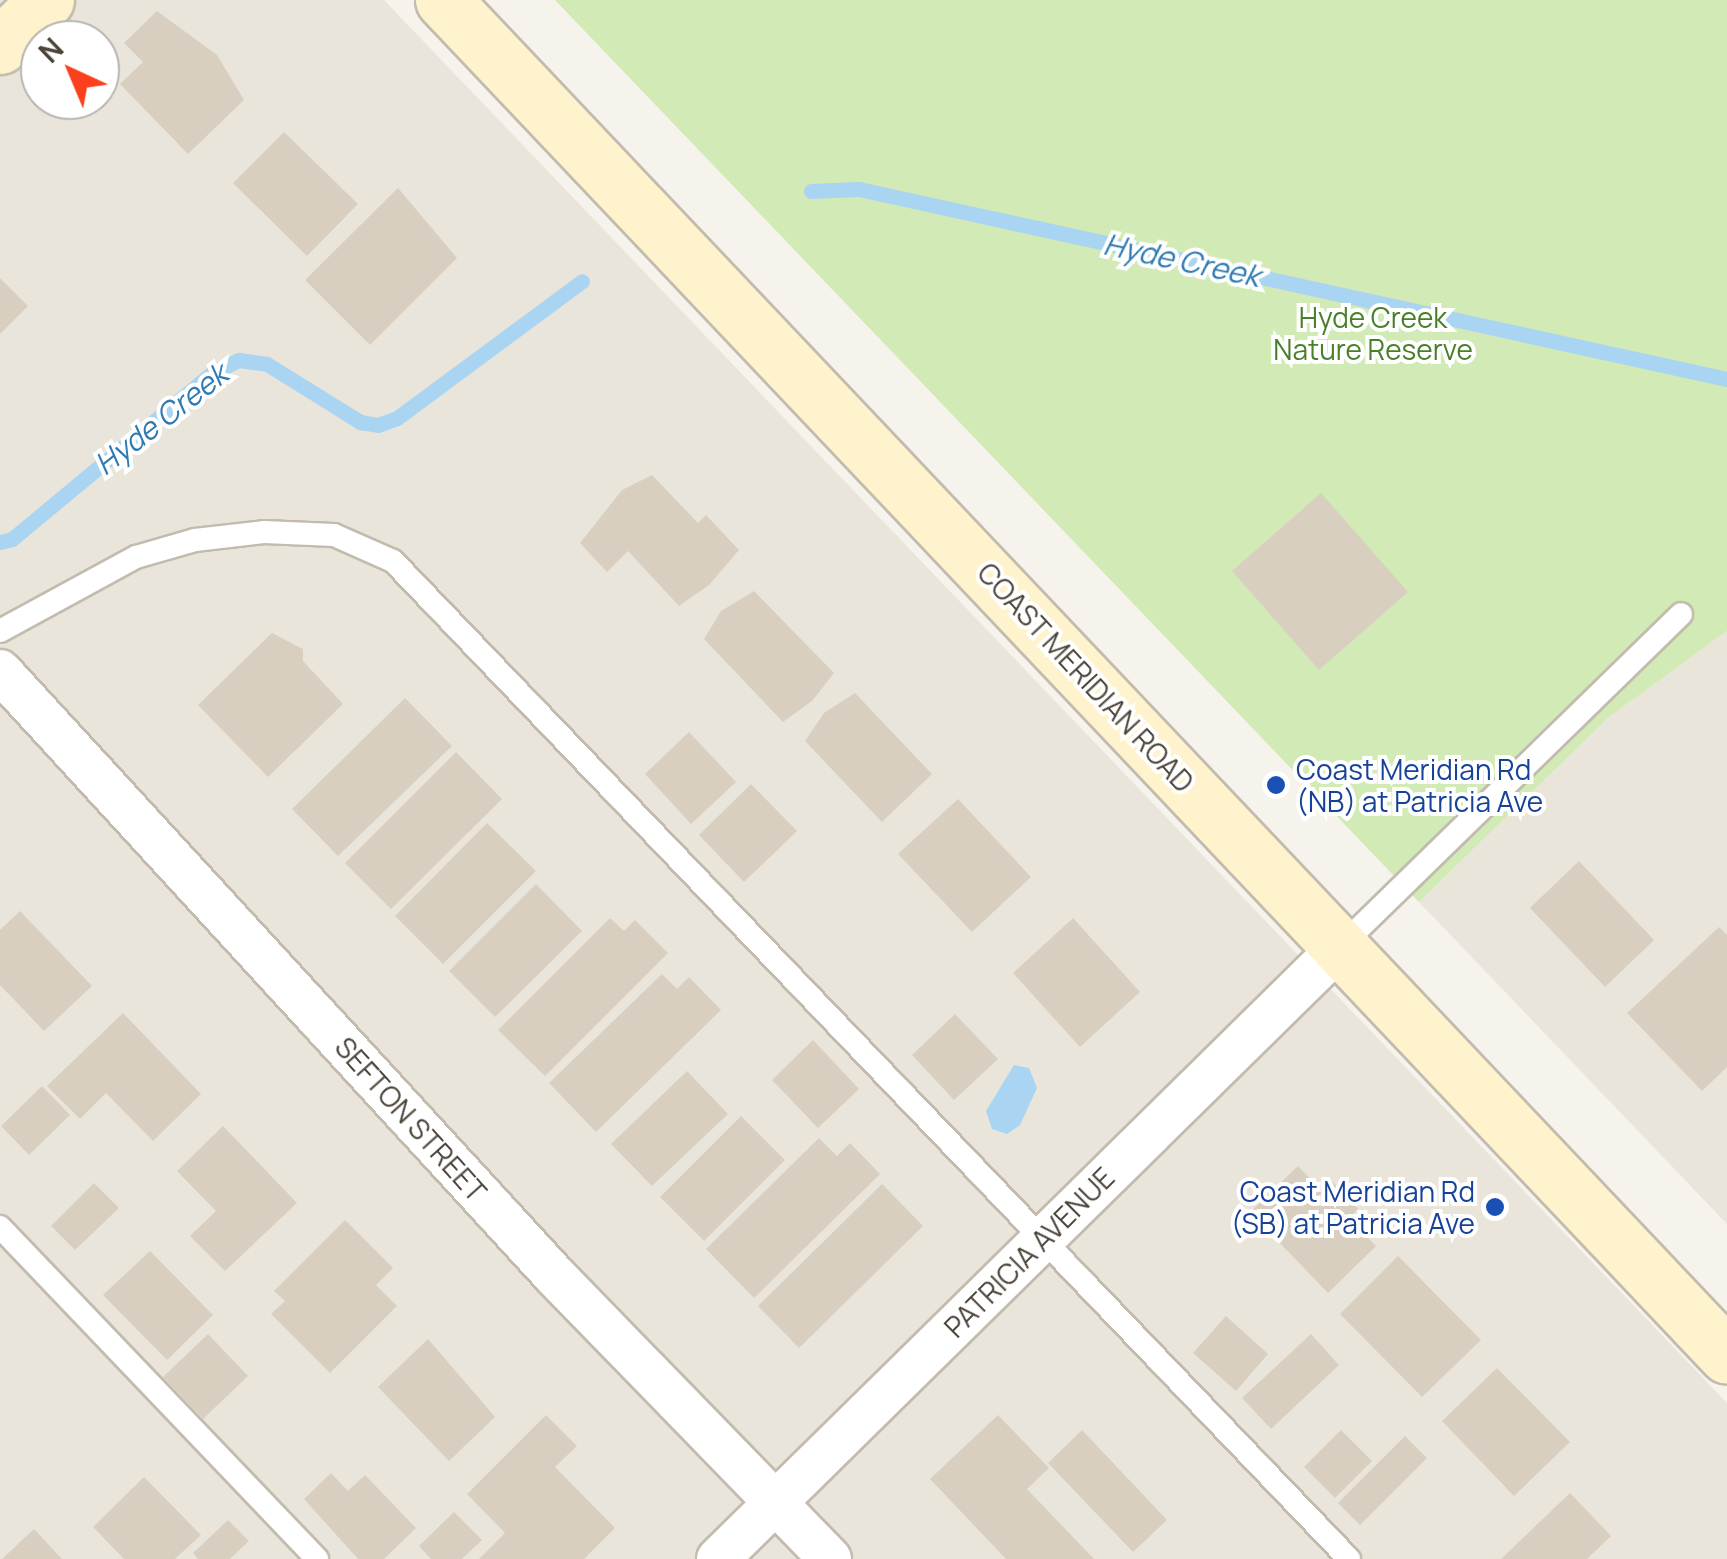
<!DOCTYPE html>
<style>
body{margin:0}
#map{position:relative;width:1727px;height:1559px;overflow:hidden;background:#f6f3ec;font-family:Manrope,sans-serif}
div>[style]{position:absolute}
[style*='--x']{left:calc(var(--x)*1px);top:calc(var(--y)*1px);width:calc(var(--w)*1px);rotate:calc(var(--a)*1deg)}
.residential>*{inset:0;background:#eae5da}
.green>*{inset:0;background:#d2eab5}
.water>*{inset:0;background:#a9d4f2}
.stream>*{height:15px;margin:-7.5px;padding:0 7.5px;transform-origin:7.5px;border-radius:7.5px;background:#a9d4f2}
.building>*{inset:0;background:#d8cfc1}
.roads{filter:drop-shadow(2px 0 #c2bbae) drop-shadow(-2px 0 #c2bbae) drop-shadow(0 2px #c2bbae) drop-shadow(0 -2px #c2bbae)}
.service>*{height:22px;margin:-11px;padding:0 11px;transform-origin:11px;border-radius:11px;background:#fff}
.minor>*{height:42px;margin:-21px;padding:0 21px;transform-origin:21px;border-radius:21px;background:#fff}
.secondary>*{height:55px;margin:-27.5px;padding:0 27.5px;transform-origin:27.5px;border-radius:27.5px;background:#fff3cd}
.dots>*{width:28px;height:28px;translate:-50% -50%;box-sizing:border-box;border:5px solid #fff;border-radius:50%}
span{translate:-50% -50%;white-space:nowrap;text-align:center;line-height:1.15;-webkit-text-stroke:8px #fff;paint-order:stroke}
.park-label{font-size:28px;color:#4a7f2a}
.street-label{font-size:28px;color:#4b4439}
.transit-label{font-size:28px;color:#164399}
.left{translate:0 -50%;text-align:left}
.right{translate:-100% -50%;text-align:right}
.water-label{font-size:30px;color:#2e7ab2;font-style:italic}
.north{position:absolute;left:20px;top:20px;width:100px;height:100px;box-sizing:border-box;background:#fff;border:2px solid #b7b4b0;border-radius:50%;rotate:316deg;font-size:28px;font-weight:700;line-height:40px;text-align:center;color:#4b4439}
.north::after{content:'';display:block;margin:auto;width:35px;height:45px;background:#fc3f1d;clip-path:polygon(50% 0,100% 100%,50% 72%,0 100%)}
</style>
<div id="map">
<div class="residential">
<i style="clip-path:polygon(evenodd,0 0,384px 0,1727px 1403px,1727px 1559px,0 1559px,0 0,40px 40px,100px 40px,100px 100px,40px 100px,40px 40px)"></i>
<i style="clip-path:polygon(1727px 631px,1727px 1224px,1419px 902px,1609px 717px)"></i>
</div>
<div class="green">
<i style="clip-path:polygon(555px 0,1727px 0,1727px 631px,1609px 717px,1419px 902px)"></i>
</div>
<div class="water">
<i style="clip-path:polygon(1014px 1065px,1029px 1068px,1037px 1088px,1020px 1125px,1007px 1134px,992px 1129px,986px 1111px)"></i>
</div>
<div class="stream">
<i style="--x:811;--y:191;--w:48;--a:-2.4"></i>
<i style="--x:859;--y:189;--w:889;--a:12.35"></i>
<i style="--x:0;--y:542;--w:12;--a:-14"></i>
<i style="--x:12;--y:539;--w:260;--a:-39.7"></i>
<i style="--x:212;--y:373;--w:30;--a:-26"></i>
<i style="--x:239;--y:360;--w:28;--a:8"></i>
<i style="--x:267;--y:364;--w:110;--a:31.9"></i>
<i style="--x:360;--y:422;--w:18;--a:9"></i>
<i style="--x:378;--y:425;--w:20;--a:-20"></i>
<i style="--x:397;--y:418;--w:230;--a:-36.5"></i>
</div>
<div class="building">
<i style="clip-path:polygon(157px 11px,217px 55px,244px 100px,188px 154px,120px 84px,143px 62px,124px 43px)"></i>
<i style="clip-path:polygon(284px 132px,358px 204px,307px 256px,233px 183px)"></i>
<i style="clip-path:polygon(398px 188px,457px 258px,370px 345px,305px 280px)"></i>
<i style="clip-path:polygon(0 278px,28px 306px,0 334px)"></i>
<i style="clip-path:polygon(652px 475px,698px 523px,706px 515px,739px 550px,709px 585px,679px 606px,628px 551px,607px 572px,580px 543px,622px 490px)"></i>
<i style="clip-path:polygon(1321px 493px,1408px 592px,1319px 670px,1232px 571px)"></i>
<i style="clip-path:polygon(754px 591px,834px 673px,812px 701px,783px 722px,704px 639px,721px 611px)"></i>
<i style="clip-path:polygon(272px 633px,303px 649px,303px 661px,343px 704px,268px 777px,198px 705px)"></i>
<i style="clip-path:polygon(855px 693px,932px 774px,882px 822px,805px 741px,824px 713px)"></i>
<i style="clip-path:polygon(405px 698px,452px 746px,338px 856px,292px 809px)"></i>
<i style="clip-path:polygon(689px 732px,736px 782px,691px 824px,645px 774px)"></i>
<i style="clip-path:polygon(456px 752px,502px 799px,391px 909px,345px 863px)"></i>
<i style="clip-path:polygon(751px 784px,797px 831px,744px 882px,699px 835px)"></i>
<i style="clip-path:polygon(958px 799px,1031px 877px,972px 932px,898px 854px)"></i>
<i style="clip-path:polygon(487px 823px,536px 871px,443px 964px,395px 916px)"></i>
<i style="clip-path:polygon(1579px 861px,1654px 940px,1605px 987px,1530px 908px)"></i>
<i style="clip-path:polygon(536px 884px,582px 931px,495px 1017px,449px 971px)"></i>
<i style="clip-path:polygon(20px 911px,92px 986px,44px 1031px,0 985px,0 930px)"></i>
<i style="clip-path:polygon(610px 918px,624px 931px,635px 920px,668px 953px,545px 1076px,498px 1030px)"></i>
<i style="clip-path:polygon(1073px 918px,1140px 992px,1080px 1047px,1013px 973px)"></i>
<i style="clip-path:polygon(1719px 927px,1727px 935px,1727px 1067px,1702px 1091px,1627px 1013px)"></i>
<i style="clip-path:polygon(662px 974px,677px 989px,689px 977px,721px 1010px,596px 1132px,549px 1083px)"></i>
<i style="clip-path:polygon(123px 1013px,201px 1094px,153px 1141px,106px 1093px,80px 1119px,47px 1086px)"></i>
<i style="clip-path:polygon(955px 1014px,998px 1059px,954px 1100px,912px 1055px)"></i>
<i style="clip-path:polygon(813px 1040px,859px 1089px,818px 1128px,772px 1080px)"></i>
<i style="clip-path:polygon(687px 1071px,728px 1114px,652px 1186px,611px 1144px)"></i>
<i style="clip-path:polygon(42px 1086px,70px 1115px,29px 1155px,1px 1126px)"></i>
<i style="clip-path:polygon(741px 1116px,785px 1160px,704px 1241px,660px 1197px)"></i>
<i style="clip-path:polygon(223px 1126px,297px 1203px,225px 1271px,190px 1236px,216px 1211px,177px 1171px)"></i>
<i style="clip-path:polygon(819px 1138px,837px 1156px,850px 1143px,880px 1174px,754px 1298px,706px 1249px)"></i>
<i style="clip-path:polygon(1298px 1166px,1318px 1187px,1328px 1177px,1358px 1209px,1349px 1218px,1376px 1246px,1328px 1293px,1250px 1212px)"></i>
<i style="clip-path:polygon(94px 1183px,119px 1208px,75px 1250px,51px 1226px)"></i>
<i style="clip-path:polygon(882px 1184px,923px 1226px,799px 1348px,758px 1306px)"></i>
<i style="clip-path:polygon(345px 1220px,393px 1268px,376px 1285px,397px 1306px,330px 1373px,271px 1314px,285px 1301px,274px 1291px)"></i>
<i style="clip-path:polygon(150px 1251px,213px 1315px,167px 1360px,103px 1295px)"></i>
<i style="clip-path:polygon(1398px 1256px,1481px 1340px,1422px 1397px,1340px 1314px)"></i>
<i style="clip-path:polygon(1226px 1316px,1268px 1354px,1236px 1391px,1193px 1353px)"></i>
<i style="clip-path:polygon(208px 1334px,248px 1376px,203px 1419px,163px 1377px)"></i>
<i style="clip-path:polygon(1311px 1334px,1339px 1365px,1271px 1429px,1242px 1398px)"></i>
<i style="clip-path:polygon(428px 1339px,495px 1417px,449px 1461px,378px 1387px)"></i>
<i style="clip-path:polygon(1497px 1368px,1570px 1442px,1514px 1496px,1442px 1421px)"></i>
<i style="clip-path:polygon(546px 1415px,577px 1446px,555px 1467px,615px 1528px,584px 1559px,479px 1559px,505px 1533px,467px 1494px)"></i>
<i style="clip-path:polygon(998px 1415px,1049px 1468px,1027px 1489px,1094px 1559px,1006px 1559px,930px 1479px)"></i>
<i style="clip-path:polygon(1082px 1430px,1167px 1520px,1133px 1552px,1048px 1463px)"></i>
<i style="clip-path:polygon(1341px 1430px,1372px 1461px,1335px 1498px,1304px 1467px)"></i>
<i style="clip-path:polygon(1405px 1436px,1427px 1458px,1360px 1525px,1338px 1503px)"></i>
<i style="clip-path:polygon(331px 1473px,348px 1491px,365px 1475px,416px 1528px,384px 1559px,358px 1559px,304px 1499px)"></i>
<i style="clip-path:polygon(144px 1477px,201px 1535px,175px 1559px,124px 1559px,93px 1527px)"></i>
<i style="clip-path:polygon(1570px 1493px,1611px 1536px,1587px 1559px,1501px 1559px)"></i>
<i style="clip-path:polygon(454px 1512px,482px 1540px,462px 1559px,431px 1559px,419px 1546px)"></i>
<i style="clip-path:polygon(228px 1520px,249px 1541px,230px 1559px,198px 1559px,193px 1553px)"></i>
<i style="clip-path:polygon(34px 1529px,62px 1559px,2px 1559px)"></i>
</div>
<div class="roads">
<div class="service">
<i style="--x:0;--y:631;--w:155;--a:-28.6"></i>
<i style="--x:136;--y:557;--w:61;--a:-16.1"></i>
<i style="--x:195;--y:540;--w:69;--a:-6.6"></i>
<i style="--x:264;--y:532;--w:70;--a:2.5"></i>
<i style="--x:334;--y:535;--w:64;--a:23.8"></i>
<i style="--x:393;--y:561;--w:1382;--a:46.23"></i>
<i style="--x:1341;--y:946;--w:475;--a:-44.3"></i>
<i style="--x:0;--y:1227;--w:459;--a:46.3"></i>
</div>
<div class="minor">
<i style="--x:0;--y:671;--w:820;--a:47.47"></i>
<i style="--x:554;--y:1275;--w:396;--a:45.8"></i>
<i style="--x:718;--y:1559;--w:874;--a:-44.54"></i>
</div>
<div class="secondary">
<i style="--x:443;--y:0;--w:1867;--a:46.56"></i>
<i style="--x:0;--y:46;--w:65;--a:-45"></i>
</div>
</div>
<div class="dots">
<i style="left:1276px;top:785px;background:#1a4fb4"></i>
<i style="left:1495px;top:1207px;background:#1a4fb4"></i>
</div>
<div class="park-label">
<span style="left:1373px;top:333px">Hyde Creek<br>Nature Reserve</span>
</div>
<div class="street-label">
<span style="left:1086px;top:677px;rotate:47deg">COAST MERIDIAN ROAD</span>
<span style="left:411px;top:1119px;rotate:48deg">SEFTON STREET</span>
<span style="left:1029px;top:1252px;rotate:-45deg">PATRICIA AVENUE</span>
</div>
<div class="transit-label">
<span class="left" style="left:1296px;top:785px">Coast Meridian Rd<br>(NB) at Patricia Ave</span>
<span class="right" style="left:1475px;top:1207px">Coast Meridian Rd<br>(SB) at Patricia Ave</span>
</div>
<div class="water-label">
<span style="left:1182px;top:260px;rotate:12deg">Hyde Creek</span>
<span style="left:161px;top:419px;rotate:-38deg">Hyde Creek</span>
</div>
<div class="north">N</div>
</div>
